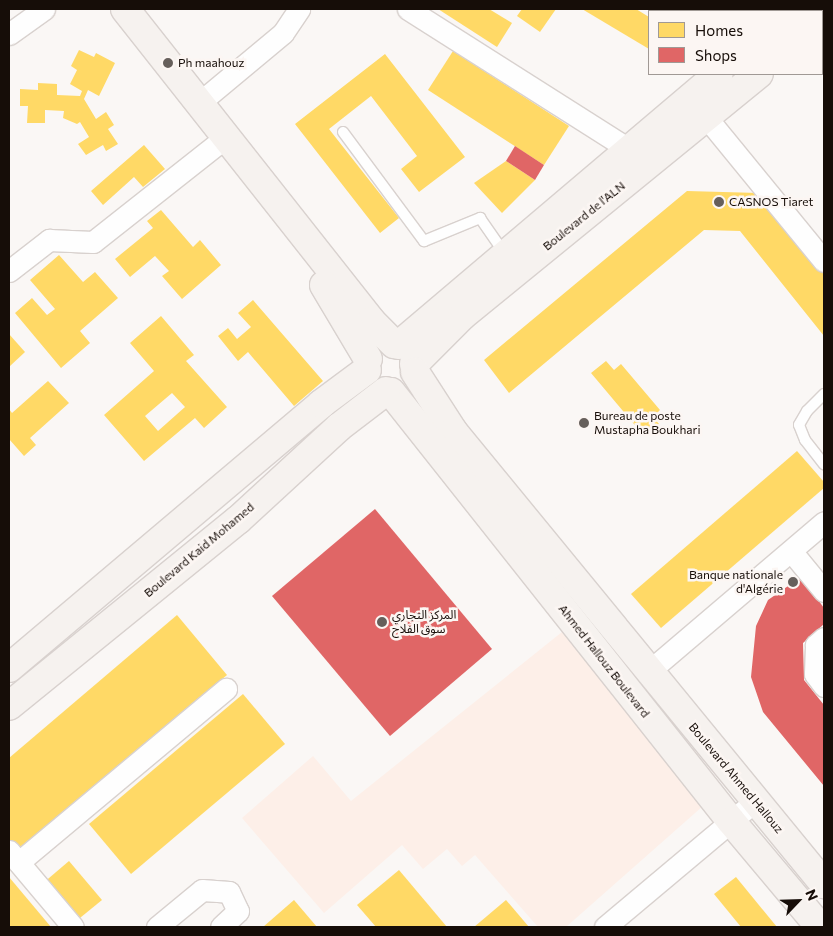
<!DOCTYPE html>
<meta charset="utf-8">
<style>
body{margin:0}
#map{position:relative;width:833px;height:936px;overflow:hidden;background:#faf7f5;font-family:Commissioner,"Noto Sans Arabic",sans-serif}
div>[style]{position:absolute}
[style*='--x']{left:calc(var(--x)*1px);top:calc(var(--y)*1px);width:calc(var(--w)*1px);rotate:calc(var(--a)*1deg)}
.built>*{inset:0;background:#fdefe8}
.homes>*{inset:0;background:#ffd966}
.shops>*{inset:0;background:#e06666}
.roads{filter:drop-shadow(1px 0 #d8d1ce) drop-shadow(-1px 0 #d8d1ce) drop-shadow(0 1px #d8d1ce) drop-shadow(0 -1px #d8d1ce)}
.service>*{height:10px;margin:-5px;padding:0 5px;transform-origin:5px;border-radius:5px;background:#fefefe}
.minor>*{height:21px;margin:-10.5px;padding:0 10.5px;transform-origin:10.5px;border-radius:10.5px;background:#fefefe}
.primary>*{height:28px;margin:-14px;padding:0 14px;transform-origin:14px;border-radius:14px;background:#f6f2ef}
.dots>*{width:14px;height:14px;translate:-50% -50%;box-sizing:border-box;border:2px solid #fcf6f3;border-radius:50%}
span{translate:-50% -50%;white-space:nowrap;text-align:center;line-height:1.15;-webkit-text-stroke:5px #fcf6f3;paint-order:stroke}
.poi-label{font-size:12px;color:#160d08}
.left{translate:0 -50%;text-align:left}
.right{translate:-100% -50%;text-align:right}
.street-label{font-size:12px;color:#160d08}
.frame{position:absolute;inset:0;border:10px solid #160d08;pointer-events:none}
.legend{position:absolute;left:648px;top:10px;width:175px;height:65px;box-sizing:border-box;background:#fcf6f3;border:1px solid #a09995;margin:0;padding:6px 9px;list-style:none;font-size:15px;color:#160d08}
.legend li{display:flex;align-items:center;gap:10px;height:25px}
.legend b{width:25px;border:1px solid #a09995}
.north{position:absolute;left:773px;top:876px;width:50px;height:50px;-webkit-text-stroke:4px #fcf6f3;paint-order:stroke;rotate:66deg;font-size:14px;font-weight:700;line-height:20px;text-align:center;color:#160d08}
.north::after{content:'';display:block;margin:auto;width:18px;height:22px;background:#160d08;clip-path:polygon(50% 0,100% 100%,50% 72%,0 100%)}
</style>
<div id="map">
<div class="built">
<i style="clip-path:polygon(562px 632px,703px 806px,566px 927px,538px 927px,475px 855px,462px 866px,447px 849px,423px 869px,402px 845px,324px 913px,242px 818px,313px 756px,351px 801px)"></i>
</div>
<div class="homes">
<i style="clip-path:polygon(438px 9px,489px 9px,512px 23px,497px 47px)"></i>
<i style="clip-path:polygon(522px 9px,556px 9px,540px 32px,517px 16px)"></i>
<i style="clip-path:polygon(582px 9px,636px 9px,649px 17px,649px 49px)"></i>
<i style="clip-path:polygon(724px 9px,757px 9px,755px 11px,722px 11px)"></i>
<i style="clip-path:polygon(79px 50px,94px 57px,96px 53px,115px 63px,99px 96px,88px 90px,84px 99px,96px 119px,106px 112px,114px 125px,108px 129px,118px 144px,106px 151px,103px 145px,86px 155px,78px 144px,89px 137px,80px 122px,77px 124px,63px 118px,64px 111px,45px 110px,45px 123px,27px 123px,28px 106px,20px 106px,20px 89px,38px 90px,38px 83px,57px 84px,57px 95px,80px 96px,82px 91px,70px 84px,77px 70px,71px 66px)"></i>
<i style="clip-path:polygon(453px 51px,569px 126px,544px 165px,428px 90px)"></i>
<i style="clip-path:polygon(385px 54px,465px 157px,419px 192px,401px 169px,417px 156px,371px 96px,329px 129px,399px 218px,380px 233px,295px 124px)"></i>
<i style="clip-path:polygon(144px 145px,165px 169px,143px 187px,134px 177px,103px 205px,91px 191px)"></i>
<i style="clip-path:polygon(506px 161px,535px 180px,502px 213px,474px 183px)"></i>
<i style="clip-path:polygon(687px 191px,759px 193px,824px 274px,824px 336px,740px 231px,704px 230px,509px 393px,484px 360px)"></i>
<i style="clip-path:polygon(161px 210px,193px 247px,200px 240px,221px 265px,182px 299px,162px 276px,169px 271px,155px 256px,130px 277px,115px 259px,153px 228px,147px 221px)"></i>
<i style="clip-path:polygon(59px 255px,83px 282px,95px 272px,118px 298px,80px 331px,90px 343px,61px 368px,15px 313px,32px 298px,47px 315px,55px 309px,30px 280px)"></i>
<i style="clip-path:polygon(253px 300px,323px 381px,294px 406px,248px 352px,238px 361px,218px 336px,228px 328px,237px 339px,251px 327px,238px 313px)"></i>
<i style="clip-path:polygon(evenodd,161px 316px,194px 355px,186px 361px,227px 407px,204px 428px,195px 418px,144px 461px,104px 415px,154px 371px,130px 343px,161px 316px,172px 393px,185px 407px,158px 431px,145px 416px,172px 393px)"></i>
<i style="clip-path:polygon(9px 334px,25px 352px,9px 367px)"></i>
<i style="clip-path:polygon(606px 361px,614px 370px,621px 364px,660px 410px,653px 417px,659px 424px,644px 436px,591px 373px)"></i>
<i style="clip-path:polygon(48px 381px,69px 403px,30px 438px,36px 445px,24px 456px,9px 439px,9px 409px,12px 413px)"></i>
<i style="clip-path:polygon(797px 451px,824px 482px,824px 488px,661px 628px,631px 594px)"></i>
<i style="clip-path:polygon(177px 615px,227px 675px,18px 852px,9px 841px,9px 758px)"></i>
<i style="clip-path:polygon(243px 694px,285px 744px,131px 874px,89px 824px)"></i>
<i style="clip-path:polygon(69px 861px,102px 900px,75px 922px,42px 884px)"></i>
<i style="clip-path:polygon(399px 870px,447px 927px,376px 927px,357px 905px)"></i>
<i style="clip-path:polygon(9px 877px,51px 927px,9px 927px)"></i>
<i style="clip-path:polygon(736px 877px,777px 927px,741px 927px,714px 894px)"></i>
<i style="clip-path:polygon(294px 900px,317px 927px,263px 927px)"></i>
<i style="clip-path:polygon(506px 900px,529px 927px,474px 927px)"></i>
</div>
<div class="shops">
<i style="clip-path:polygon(515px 146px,544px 165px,535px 180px,506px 161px)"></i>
<i style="clip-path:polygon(375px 509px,492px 649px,390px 736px,272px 596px)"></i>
<i style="clip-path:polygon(801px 577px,824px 608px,824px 624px,803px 643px,804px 680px,824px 705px,824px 786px,763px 712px,751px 677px,756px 626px,768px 600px)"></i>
</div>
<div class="roads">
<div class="service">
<i style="--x:343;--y:132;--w:136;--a:53.4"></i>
<i style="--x:424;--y:241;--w:61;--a:-22.3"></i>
<i style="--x:480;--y:218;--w:44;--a:55.2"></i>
<i style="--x:824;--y:394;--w:24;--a:135"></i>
<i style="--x:807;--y:411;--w:16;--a:120"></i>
<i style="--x:799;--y:425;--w:16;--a:68"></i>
<i style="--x:805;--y:440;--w:31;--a:52"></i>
</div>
<div class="minor">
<i style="--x:408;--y:9;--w:263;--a:32.4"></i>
<i style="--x:9;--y:34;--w:43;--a:-35.5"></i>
<i style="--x:199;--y:103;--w:109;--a:-39.8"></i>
<i style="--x:283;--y:33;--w:29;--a:-56"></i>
<i style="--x:706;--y:117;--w:186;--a:50.7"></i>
<i style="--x:9;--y:271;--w:51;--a:-37.8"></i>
<i style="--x:49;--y:240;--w:44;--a:2.6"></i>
<i style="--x:93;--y:242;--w:169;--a:-38.3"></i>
<i style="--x:791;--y:551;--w:52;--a:50.5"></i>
<i style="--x:824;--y:638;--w:11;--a:139"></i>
<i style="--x:816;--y:645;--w:29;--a:92"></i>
<i style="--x:815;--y:674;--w:15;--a:53"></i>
<i style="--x:648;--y:672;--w:231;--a:-40.4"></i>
<i style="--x:9;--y:851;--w:99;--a:49.9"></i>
<i style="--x:19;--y:862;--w:270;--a:-39.9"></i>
<i style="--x:157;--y:927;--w:58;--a:-39.4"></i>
<i style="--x:202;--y:890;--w:27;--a:4"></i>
<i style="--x:229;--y:892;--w:21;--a:65"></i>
<i style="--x:238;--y:911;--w:23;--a:137"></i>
<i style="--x:605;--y:927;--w:196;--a:-40"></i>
</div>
<div class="primary">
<i style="--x:125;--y:9;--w:397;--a:51.7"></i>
<i style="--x:371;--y:321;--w:33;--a:45"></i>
<i style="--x:794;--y:11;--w:4;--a:-34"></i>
<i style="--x:822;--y:22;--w:3;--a:-45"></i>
<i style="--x:324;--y:285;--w:86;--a:59.3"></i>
<i style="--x:399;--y:345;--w:419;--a:-40.3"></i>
<i style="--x:414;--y:364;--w:68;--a:-45"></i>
<i style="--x:462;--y:316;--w:383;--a:-39.2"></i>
<i style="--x:415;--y:372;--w:70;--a:57.2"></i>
<i style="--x:453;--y:431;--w:586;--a:50.68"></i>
<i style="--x:391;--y:392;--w:547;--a:51.6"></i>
<i style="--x:731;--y:821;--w:138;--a:50"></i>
<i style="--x:9;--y:668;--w:409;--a:-40.2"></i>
<i style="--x:321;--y:404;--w:57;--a:-36.5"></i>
<i style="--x:9;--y:706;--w:295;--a:-39.1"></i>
<i style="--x:238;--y:520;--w:137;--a:-42.6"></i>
<i style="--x:339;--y:427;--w:59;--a:-37.5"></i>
</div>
</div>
<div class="dots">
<i style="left:168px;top:63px;background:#665f5b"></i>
<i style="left:719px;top:202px;background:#665f5b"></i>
<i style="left:584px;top:423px;background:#665f5b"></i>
<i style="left:793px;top:582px;background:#665f5b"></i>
<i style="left:382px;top:622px;background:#665f5b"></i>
</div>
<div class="poi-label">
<span class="left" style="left:178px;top:63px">Ph maahouz</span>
<span class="left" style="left:729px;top:202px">CASNOS Tiaret</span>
<span class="left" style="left:594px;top:423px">Bureau de poste<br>Mustapha Boukhari</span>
<span class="right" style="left:783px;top:582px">Banque nationale<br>d'Algérie</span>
<span class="left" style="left:392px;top:622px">المركز التجاري<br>سوق الفلاح</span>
</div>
<div class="street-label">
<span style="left:584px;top:216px;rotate:-39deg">Boulevard de l'ALN</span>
<span style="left:199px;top:550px;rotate:-40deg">Boulevard Kaid Mohamed</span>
<span style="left:604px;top:661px;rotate:52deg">Ahmed Hallouz Boulevard</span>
<span style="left:736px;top:778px;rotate:50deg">Boulevard Ahmed Hallouz</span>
</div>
<div class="frame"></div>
<ul class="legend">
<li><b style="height:14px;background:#ffd966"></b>Homes</li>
<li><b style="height:14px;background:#e06666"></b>Shops</li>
</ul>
<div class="north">N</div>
</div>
